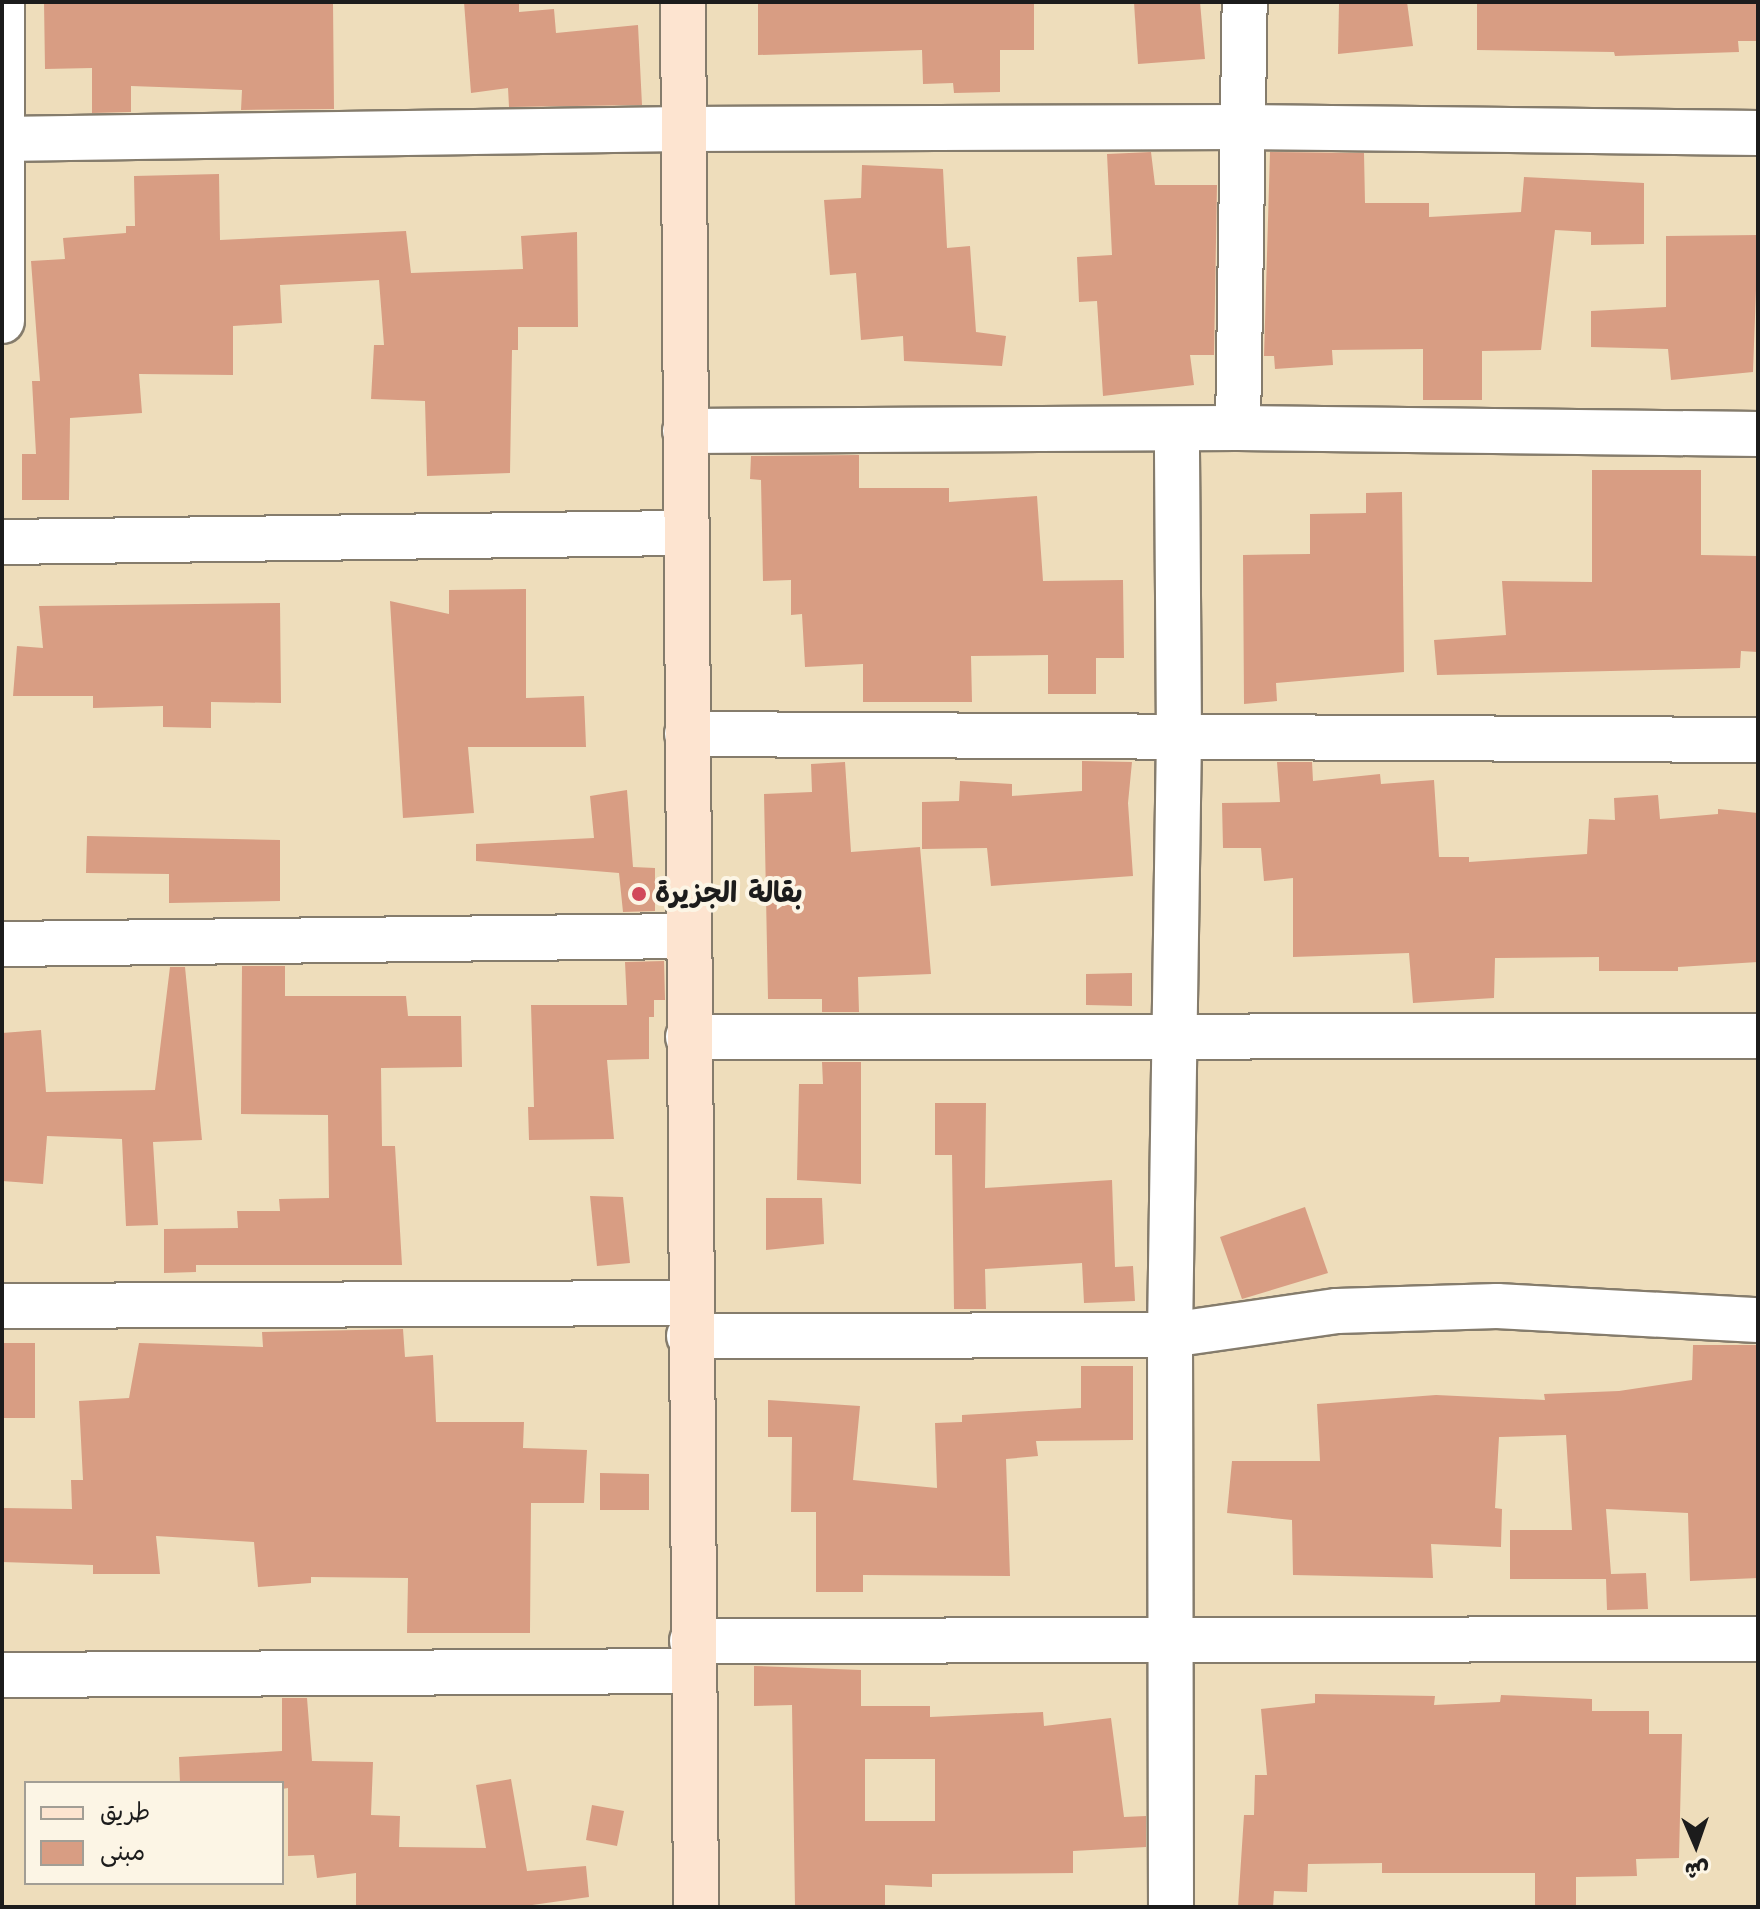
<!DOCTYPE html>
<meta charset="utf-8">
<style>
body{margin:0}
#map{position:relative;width:1760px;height:1909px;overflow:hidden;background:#edb;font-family:"Architects Daughter","Playpen Sans Arabic",sans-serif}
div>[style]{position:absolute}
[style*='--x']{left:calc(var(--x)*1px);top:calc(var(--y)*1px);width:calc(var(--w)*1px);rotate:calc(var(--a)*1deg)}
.building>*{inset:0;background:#d89d83}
.roads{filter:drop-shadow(2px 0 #857c6c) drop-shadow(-2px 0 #857c6c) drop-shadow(0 2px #857c6c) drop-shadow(0 -2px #857c6c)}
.street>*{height:44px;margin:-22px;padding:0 22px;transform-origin:22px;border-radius:22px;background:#fff}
.secondary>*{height:44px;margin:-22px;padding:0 22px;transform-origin:22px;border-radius:22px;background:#fde4d0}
.dots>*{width:22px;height:22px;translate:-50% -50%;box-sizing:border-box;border:4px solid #fcf5e5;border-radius:50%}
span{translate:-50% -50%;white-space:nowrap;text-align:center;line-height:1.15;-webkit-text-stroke:8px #fcf5e5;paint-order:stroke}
.poi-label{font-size:28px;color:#1c1c1c;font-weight:700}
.left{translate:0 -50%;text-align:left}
.frame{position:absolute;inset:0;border:4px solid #1c1c1c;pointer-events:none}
.legend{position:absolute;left:24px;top:1781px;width:260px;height:104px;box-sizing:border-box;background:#fcf5e5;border:2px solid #a29e95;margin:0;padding:10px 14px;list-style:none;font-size:24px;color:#1c1c1c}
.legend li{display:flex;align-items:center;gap:16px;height:40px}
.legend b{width:40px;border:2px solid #a29e95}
.north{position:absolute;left:1656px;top:1805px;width:80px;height:80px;-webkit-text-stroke:6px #fcf5e5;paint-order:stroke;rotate:178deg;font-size:22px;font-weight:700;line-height:32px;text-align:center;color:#1c1c1c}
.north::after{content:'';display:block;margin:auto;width:28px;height:36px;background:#1c1c1c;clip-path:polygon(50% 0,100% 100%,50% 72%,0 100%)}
</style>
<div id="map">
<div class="building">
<i style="clip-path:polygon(44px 2px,333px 2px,334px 109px,241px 110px,242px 90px,131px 86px,131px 112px,92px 113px,92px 68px,45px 69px)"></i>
<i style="clip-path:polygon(464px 2px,519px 2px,519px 12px,554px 9px,556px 33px,638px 25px,642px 105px,509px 107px,508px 88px,471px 93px)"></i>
<i style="clip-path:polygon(758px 2px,1034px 4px,1034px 50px,1000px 50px,1000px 92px,954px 93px,953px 83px,923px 84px,922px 50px,758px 55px)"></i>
<i style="clip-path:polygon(1134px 2px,1200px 2px,1205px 59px,1138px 64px)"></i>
<i style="clip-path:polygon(1407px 2px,1413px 46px,1338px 54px,1339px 4px)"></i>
<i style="clip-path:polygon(1477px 2px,1758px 2px,1758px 41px,1738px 41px,1739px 52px,1615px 56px,1614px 52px,1477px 50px)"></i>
<i style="clip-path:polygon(1151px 152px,1155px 185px,1217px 185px,1214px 355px,1190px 355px,1194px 385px,1103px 396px,1097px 301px,1079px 302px,1077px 257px,1112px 255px,1107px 154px)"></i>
<i style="clip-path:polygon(1270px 152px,1364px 153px,1365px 203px,1429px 203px,1429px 217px,1521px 212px,1524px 177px,1644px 183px,1644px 244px,1591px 245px,1591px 232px,1555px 230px,1541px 350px,1482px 351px,1482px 400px,1423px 400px,1423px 349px,1332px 350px,1333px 365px,1275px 369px,1274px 356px,1264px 356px)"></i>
<i style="clip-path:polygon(862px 165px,943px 169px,947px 248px,970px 246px,976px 332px,1006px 336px,1002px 366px,904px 361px,903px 336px,861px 340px,856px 273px,830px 275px,824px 200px,861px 198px)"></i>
<i style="clip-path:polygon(219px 174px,220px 240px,406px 231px,411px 273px,523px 269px,521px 236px,577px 232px,578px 327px,518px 327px,518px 350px,512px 350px,510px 473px,427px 476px,425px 401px,371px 399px,374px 345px,384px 345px,379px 280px,280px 285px,282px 323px,233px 326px,233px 375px,139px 374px,142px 413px,70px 418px,69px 500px,22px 500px,22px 454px,36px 454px,32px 381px,40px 381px,31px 261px,65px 259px,63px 238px,126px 233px,126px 226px,135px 226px,134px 176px)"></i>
<i style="clip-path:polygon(1758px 235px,1753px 372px,1671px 380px,1668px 349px,1591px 347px,1591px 311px,1666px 307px,1666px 236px)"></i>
<i style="clip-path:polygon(859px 455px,859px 488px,949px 488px,949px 502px,1037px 496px,1043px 581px,1123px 580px,1124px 658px,1096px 658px,1096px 694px,1048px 694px,1048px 655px,971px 656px,972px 702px,863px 702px,863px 664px,805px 667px,802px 614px,791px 615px,791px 580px,763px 581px,761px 480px,750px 479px,751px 456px)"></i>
<i style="clip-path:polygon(1592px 470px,1701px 470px,1701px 555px,1758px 556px,1758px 652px,1741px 651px,1740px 668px,1437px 675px,1434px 640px,1506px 635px,1502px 581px,1592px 582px)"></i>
<i style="clip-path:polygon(1402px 492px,1404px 672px,1276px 683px,1277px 701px,1244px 704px,1243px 555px,1310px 554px,1310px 514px,1366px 513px,1366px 493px)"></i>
<i style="clip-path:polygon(526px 589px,526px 698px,584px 696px,586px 747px,468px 747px,474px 813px,403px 818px,390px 601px,449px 614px,449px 590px)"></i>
<i style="clip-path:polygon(280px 603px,281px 703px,211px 702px,211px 728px,163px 727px,163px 706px,93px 708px,93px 696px,13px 696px,17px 646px,43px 648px,39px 606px)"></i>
<i style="clip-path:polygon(1082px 761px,1132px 762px,1128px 803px,1133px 876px,991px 886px,987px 848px,922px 849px,922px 802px,959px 801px,960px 781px,1012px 784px,1012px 796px,1082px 791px)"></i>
<i style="clip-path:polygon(845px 762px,851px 852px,920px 847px,931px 974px,858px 977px,859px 1012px,822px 1012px,822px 999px,768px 999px,764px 794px,812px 792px,811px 764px)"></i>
<i style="clip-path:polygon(1277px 762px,1312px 762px,1313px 781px,1380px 774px,1381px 784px,1434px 780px,1439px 857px,1469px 857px,1469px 862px,1587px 854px,1589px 819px,1615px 820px,1614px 798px,1658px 795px,1660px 819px,1718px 814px,1718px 809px,1758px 813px,1758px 962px,1678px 967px,1678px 971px,1599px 971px,1599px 957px,1495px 958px,1494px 998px,1413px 1003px,1409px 953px,1293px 957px,1293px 878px,1264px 881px,1261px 848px,1223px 848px,1222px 803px,1280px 802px)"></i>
<i style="clip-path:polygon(627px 790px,633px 867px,655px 868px,655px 911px,623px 912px,619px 873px,476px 861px,476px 844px,594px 838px,590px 796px)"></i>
<i style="clip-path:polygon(87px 836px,280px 840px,280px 901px,169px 903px,169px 874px,86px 873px)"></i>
<i style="clip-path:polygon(664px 961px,665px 1000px,654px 1000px,654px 1017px,649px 1017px,649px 1059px,607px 1060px,614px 1139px,529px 1140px,528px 1107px,534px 1107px,531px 1005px,627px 1005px,625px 962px)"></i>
<i style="clip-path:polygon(242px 966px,285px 966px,285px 996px,406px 996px,408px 1016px,461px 1016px,462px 1067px,381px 1068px,382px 1146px,395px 1146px,402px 1265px,196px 1265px,196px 1272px,164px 1273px,164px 1229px,238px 1228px,237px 1211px,280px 1211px,279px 1199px,329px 1198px,328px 1115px,241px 1114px)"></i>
<i style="clip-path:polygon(170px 967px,185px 967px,202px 1140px,153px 1142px,158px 1225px,126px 1226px,122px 1139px,47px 1136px,43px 1184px,2px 1181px,2px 1033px,41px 1030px,46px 1092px,155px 1090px)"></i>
<i style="clip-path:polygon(1132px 973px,1132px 1006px,1086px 1005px,1086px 974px)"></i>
<i style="clip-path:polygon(822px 1062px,861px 1062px,861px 1184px,797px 1180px,799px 1084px,823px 1084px)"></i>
<i style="clip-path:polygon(935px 1103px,986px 1103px,985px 1188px,1112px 1180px,1115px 1267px,1133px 1266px,1135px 1301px,1084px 1303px,1082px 1263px,985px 1269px,986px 1309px,954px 1309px,952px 1155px,935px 1155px)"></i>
<i style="clip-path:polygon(590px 1196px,623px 1197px,630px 1263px,597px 1266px)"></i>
<i style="clip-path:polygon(766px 1198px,822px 1198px,824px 1244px,766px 1250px)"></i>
<i style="clip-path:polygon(1305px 1207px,1328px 1273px,1242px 1299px,1220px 1237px)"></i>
<i style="clip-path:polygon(403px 1329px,405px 1357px,433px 1355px,436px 1422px,524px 1422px,523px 1448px,587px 1450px,584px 1503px,531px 1503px,530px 1633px,407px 1633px,408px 1578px,311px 1577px,311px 1583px,258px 1587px,254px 1542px,156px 1536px,160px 1574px,93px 1574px,93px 1565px,2px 1562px,2px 1508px,72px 1509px,71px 1480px,83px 1480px,79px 1401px,129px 1398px,139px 1343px,263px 1347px,262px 1332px)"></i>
<i style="clip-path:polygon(2px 1343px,35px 1343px,35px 1418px,2px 1418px)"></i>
<i style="clip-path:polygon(1693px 1345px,1758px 1345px,1758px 1578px,1690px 1581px,1688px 1513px,1606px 1509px,1611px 1574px,1646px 1573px,1648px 1609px,1607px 1610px,1606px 1579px,1510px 1579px,1510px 1530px,1572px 1530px,1566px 1435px,1499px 1437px,1495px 1508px,1502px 1509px,1501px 1547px,1431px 1544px,1433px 1578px,1293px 1575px,1292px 1520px,1227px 1513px,1232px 1461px,1320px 1461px,1317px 1404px,1436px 1395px,1545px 1400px,1544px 1394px,1619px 1391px,1692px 1380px)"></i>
<i style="clip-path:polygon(1081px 1366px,1133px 1366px,1133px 1440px,1036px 1441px,1038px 1456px,1006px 1459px,1010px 1576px,863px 1575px,863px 1592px,816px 1592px,816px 1512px,791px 1512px,792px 1437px,768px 1437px,768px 1400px,860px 1406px,853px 1480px,937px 1488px,935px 1423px,962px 1422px,962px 1415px,1081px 1408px)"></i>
<i style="clip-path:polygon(600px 1473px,649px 1474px,649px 1510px,600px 1510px)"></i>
<i style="clip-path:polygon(evenodd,754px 1666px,861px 1670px,861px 1706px,930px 1706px,930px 1717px,1043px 1712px,1044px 1726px,1111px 1718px,1124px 1817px,1146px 1816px,1146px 1847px,1073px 1851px,1073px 1873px,932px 1874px,932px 1887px,885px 1885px,885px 1907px,795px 1907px,792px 1705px,754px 1706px,754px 1666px,865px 1759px,935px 1759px,935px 1821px,865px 1821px,865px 1759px)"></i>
<i style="clip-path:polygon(1315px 1694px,1435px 1696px,1434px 1705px,1500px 1702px,1501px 1695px,1592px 1699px,1592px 1711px,1649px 1711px,1649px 1734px,1682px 1734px,1679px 1858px,1636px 1859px,1637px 1876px,1576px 1877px,1576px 1906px,1535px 1906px,1535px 1873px,1382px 1873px,1382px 1863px,1308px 1864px,1307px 1892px,1274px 1891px,1273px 1907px,1238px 1907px,1244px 1815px,1254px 1815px,1255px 1775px,1267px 1775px,1261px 1709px,1315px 1703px)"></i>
<i style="clip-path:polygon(282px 1698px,307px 1698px,312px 1761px,373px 1762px,371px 1815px,400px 1816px,399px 1847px,486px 1848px,476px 1785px,511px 1779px,527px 1871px,586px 1866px,589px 1897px,518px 1907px,356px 1907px,356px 1873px,317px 1878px,314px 1855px,288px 1856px,288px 1788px,282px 1789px,282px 1783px,180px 1783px,179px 1757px,282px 1751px)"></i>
<i style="clip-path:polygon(592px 1805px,624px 1811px,617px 1846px,586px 1840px)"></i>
</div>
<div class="roads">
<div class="street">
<i style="--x:2;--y:139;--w:682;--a:-0.84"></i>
<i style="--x:684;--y:129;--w:557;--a:-0.21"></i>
<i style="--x:1241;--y:127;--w:517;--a:0.66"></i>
<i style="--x:2;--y:321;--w:319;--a:-90"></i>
<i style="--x:1238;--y:428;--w:426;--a:-89.1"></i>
<i style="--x:685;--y:431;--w:553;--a:-0.31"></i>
<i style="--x:1238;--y:428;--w:520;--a:0.66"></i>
<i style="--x:2;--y:542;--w:682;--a:-0.76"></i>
<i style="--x:687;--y:734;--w:1071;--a:0.32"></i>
<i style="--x:2;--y:944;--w:684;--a:-0.67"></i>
<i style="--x:688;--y:1037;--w:1070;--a:-0.05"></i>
<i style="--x:2;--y:1306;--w:688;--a:-0.25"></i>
<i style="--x:689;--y:1336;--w:481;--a:-0.1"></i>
<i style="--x:1170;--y:1335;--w:169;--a:-8.2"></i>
<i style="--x:1337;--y:1311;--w:160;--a:-1.8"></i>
<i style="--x:1497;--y:1306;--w:261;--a:3.1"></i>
<i style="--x:692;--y:1641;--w:1066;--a:-0.11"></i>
<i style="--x:2;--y:1675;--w:690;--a:-0.33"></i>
<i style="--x:1171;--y:1907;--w:572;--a:-90.1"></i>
<i style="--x:1170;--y:1335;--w:597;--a:-89.14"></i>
<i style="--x:1179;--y:738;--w:307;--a:-90.4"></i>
</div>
<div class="secondary">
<i style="--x:683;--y:2;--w:1905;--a:89.61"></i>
</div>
</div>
<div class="dots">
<i style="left:639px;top:894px;background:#d1495b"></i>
</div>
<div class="poi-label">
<span class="left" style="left:655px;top:894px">بقالة الجزيرة</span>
</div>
<div class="frame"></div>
<ul class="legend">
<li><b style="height:10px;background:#fde4d0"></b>طريق</li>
<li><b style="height:22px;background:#d89d83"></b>مبنى</li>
</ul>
<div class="north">ش</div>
</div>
